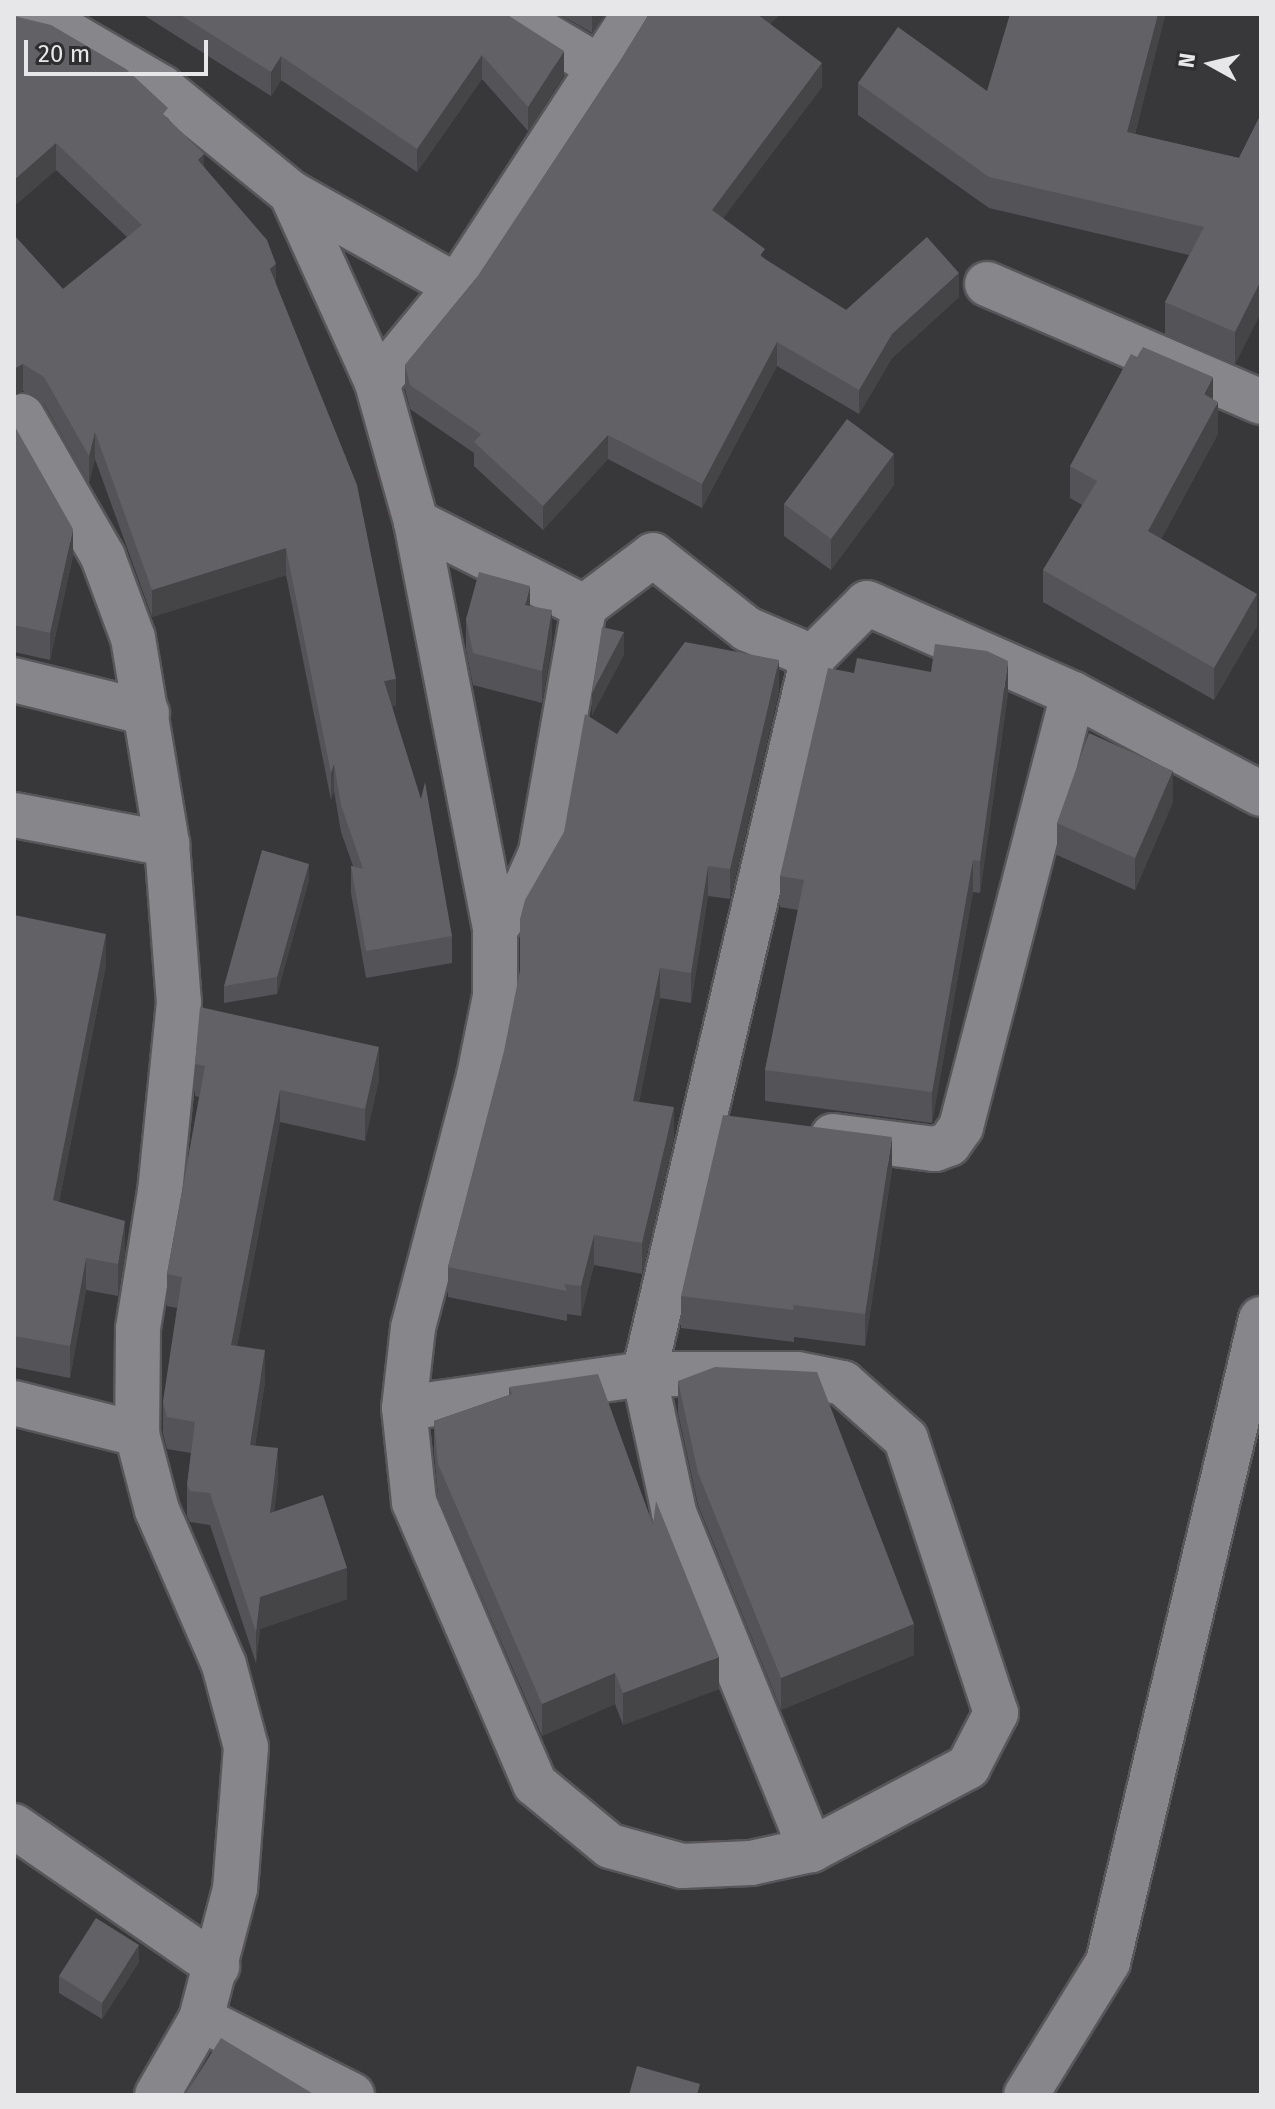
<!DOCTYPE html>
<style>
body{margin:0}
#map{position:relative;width:1275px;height:2109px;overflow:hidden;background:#38373a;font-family:"Fira Sans",sans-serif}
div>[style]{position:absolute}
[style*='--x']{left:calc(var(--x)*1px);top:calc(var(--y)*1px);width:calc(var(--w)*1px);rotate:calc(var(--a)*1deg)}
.roads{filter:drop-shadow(2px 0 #575659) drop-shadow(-2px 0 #575659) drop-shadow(0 2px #575659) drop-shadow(0 -2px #575659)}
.minor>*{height:44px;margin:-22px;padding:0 22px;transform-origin:22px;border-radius:22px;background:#87868a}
.wall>*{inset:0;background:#545357}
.shaded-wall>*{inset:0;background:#454447}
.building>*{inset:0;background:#626165}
span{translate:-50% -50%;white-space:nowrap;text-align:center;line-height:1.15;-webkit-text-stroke:6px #2e2d30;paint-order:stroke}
.frame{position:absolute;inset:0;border:16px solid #e7e6e9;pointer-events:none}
.north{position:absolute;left:1171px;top:24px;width:80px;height:80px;-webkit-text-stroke:6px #2e2d30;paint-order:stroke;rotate:278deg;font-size:22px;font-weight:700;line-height:32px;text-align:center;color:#e7e6e9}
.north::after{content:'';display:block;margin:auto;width:28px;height:36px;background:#e7e6e9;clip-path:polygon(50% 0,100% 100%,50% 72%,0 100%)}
.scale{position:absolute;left:24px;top:40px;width:184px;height:36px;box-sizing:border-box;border:4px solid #e7e6e9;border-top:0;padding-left:10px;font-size:24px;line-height:28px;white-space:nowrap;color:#e7e6e9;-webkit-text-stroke:6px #2e2d30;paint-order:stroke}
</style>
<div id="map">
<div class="roads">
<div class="minor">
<i style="--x:36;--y:14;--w:145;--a:30.3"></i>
<i style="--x:161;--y:87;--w:168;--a:39.2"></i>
<i style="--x:291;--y:193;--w:209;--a:65.6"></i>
<i style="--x:377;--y:383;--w:144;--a:74.3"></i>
<i style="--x:416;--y:522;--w:415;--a:79"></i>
<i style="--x:495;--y:929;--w:67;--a:90"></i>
<i style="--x:495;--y:996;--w:82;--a:101.3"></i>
<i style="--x:479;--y:1076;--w:260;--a:104.7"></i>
<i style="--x:413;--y:1328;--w:81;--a:96.4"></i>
<i style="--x:404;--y:1408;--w:95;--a:83.9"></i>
<i style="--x:414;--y:1502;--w:307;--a:66.8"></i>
<i style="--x:535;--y:1784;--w:97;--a:39.6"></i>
<i style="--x:610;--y:1846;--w:75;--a:15.5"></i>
<i style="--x:682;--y:1866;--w:69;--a:-2.5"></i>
<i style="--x:751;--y:1863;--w:61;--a:-12.2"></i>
<i style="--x:811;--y:1850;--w:178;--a:-27.9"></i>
<i style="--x:968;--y:1767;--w:61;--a:-62.6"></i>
<i style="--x:996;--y:1713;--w:288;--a:-108.2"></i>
<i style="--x:906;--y:1439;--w:84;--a:-138.4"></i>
<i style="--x:843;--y:1383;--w:47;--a:-168.9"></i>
<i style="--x:797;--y:1374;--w:153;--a:180"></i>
<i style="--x:644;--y:1374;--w:242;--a:171.9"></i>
<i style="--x:510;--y:14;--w:106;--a:30.7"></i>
<i style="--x:291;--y:193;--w:190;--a:29.3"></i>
<i style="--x:987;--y:284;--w:298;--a:23.3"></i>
<i style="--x:377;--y:383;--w:126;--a:-50.5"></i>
<i style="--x:457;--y:286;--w:325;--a:-56.9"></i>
<i style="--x:22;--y:416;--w:163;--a:60.1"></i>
<i style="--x:103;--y:557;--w:86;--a:69.7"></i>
<i style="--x:133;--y:638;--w:209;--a:80.6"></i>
<i style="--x:167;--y:844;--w:158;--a:85.7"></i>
<i style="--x:179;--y:1002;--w:190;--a:95.7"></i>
<i style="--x:160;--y:1191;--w:140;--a:99.1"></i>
<i style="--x:138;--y:1329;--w:105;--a:90.5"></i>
<i style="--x:137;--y:1434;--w:79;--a:75.3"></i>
<i style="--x:157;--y:1510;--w:169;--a:66.6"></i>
<i style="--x:224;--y:1665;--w:85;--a:75"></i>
<i style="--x:246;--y:1747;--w:142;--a:94.4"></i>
<i style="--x:235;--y:1889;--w:134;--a:104.7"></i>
<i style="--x:201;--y:2019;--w:169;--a:26.7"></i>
<i style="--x:416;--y:522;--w:188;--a:26.8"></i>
<i style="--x:584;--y:607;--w:86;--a:-37"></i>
<i style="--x:653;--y:555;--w:120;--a:38.2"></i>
<i style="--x:747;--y:629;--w:72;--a:23"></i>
<i style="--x:813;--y:657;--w:76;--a:-45"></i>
<i style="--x:867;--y:603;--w:225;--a:23.8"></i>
<i style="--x:1073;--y:694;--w:213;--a:28"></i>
<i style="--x:14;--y:680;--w:137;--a:13.9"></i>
<i style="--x:14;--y:815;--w:156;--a:10.7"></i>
<i style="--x:495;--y:929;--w:53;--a:-54.2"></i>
<i style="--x:526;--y:886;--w:37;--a:-66"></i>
<i style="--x:541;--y:852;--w:249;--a:-80"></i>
<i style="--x:833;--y:1136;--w:103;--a:7.3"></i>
<i style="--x:935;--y:1149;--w:15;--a:-20"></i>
<i style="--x:949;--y:1144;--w:21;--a:-55"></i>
<i style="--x:961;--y:1127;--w:447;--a:-75.5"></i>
<i style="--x:14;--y:1403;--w:127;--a:14.1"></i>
<i style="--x:14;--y:1826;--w:247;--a:34.6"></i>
<i style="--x:811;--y:1850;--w:365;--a:-112.1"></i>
<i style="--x:674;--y:1512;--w:141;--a:-102.3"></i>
<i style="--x:644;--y:1374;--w:737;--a:-76.74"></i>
<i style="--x:157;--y:2095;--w:88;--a:-59.9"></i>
<i style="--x:1026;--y:2095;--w:156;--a:-58.3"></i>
<i style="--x:1108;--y:1962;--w:661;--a:-76.62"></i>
</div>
</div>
<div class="wall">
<i style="clip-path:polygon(142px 14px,506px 14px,564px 75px,528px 131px,482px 79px,417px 172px,281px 80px,271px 96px)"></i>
<i style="clip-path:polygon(559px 14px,606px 14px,592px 33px)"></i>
<i style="clip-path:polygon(649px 14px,780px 14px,770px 24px,822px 87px,723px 218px,765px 259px,846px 310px,959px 297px,892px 358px,859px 414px,777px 366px,702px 508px,608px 459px,543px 530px,474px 466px,474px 453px,410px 409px,405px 389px,405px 365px,478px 276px,622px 58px)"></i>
<i style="clip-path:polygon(1165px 14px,1135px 134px,1239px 158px,1261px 114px,1261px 312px,1235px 364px,1165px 334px,1165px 302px,1189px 255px,989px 208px,858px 115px,858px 83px,987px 91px)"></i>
<i style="clip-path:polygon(14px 16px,168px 118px,204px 167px,276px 284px,396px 706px,392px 706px,452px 936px,452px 963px,366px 978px,351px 893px,351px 866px,353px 866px,341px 832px,334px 791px,331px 800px,286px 575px,152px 617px,95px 459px,89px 483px,44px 404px,23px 391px,14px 235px,63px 289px,127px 237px,56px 170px,14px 206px)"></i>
<i style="clip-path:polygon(1213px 399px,1218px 434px,1161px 539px,1257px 626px,1214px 700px,1043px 602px,1043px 570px,1082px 505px,1070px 498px,1070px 466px)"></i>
<i style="clip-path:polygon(14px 425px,73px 556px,50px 660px,14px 652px)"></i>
<i style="clip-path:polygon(894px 485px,831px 570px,784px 536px,784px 504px)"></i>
<i style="clip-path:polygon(530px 606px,552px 642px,542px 703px,473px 685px,466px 650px,466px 619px)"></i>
<i style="clip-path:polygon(779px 691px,730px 899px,708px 896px,691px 1003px,660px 998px,639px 1102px,674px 1137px,642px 1274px,594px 1265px,581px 1316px,567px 1314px,567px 1321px,448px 1297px,448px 1267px,564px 832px,617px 734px)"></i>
<i style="clip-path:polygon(1008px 693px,980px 893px,973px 892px,932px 1123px,765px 1101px,765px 1070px,798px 910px,780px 907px,780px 876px)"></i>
<i style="clip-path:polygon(1173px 802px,1135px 890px,1057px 855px,1057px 823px)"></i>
<i style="clip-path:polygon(309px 880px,277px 994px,224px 1003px,224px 986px)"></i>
<i style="clip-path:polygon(14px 915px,106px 965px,59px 1202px,125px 1252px,118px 1296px,86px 1290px,70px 1378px,14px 1367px)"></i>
<i style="clip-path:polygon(195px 1064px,379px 1079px,365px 1141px,280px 1122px,237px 1346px,265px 1382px,255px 1446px,278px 1480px,274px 1512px,347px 1599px,260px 1629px,256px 1663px,210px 1525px,190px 1522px,187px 1516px,187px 1485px,191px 1453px,167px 1449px,163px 1434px,163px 1402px,177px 1308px,167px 1306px,167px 1274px,199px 1097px,195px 1096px)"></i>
<i style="clip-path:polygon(892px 1169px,865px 1346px,794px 1337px,794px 1342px,681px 1328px,681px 1296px)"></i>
<i style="clip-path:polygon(678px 1381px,914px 1655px,781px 1710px,698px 1505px,678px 1413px)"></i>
<i style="clip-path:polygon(509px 1387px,653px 1525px,719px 1689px,623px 1725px,615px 1704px,542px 1736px,438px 1496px,434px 1453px,434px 1421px,509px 1395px)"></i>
<i style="clip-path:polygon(139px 1962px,102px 2019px,59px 1993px,59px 1976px)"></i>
</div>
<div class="shaded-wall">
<i style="clip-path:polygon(592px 14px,606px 14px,592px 33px)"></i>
<i style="clip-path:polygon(756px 14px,780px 14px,756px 38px)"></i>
<i style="clip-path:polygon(1158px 14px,1165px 14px,1165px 17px,1127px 164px,1127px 132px)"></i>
<i style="clip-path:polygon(564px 51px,564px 75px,528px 131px,528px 107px)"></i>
<i style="clip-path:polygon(482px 55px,482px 79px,417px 172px,417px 149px)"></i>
<i style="clip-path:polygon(281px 56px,281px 80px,271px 96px,271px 72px)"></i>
<i style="clip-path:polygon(822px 63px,822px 87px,712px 233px,712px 210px)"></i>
<i style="clip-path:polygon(56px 143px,56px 170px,14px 206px,14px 180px)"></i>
<i style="clip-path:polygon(204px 154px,204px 181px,198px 160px)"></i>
<i style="clip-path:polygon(276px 264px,276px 291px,270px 269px)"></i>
<i style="clip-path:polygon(959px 273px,959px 297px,892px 358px,859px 414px,859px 390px,892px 334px)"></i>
<i style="clip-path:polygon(1261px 280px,1261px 312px,1235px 364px,1235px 332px)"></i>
<i style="clip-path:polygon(777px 342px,777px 366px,702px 508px,702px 484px)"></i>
<i style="clip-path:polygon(23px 364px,23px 391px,14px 396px,14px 369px)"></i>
<i style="clip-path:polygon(1213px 377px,1213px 408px,1204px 394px)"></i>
<i style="clip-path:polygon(1218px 402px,1218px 434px,1148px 563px,1148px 531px)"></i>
<i style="clip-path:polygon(95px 432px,95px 459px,89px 483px,89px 456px)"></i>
<i style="clip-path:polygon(608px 435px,608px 459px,543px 530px,543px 506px)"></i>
<i style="clip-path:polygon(894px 454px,894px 485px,831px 570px,831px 539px)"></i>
<i style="clip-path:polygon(73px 529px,73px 556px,50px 660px,50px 633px)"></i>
<i style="clip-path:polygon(286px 548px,286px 575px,152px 617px,152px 590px)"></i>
<i style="clip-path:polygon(530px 586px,530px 618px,525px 605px)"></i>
<i style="clip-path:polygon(1257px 594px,1257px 626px,1214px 700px,1214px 668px)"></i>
<i style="clip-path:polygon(552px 610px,552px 642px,542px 703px,542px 671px)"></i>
<i style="clip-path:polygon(624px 632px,624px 655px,592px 716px,592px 693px)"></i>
<i style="clip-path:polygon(779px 660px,779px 691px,730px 899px,730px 869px)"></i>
<i style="clip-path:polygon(1008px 661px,1008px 693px,980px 893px,980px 861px)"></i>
<i style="clip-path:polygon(396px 679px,396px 706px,384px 708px,384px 681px)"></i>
<i style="clip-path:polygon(334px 764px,334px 791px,331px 800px,331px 773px)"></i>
<i style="clip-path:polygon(1173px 771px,1173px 802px,1135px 890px,1135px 858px)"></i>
<i style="clip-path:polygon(973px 860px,973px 892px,932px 1123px,932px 1092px)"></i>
<i style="clip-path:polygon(309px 864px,309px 880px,277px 994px,277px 977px)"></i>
<i style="clip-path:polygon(708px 866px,708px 896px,691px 1003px,691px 973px)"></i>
<i style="clip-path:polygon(106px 934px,106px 965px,53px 1232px,53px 1200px)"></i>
<i style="clip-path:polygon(660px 968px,660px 998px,633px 1131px,633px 1101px)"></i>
<i style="clip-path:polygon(379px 1047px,379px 1079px,365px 1141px,365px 1109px)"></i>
<i style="clip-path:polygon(280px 1090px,280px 1122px,231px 1377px,231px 1345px)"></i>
<i style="clip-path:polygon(674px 1107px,674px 1137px,642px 1274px,642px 1243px)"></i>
<i style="clip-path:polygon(892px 1137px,892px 1169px,865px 1346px,865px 1314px)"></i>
<i style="clip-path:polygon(125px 1221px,125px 1252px,118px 1296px,118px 1264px)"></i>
<i style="clip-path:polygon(594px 1235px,594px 1265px,581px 1316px,581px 1286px)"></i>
<i style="clip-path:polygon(86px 1258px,86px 1290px,70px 1378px,70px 1346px)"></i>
<i style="clip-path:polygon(265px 1350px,265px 1382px,250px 1477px,250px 1445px)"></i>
<i style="clip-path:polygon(278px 1448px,278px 1480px,270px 1545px,270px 1513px)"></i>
<i style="clip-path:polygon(347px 1568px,347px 1599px,260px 1629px,256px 1663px,256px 1632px,260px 1597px)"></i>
<i style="clip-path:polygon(914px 1624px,914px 1655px,781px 1710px,781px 1678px)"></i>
<i style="clip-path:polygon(719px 1657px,719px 1689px,623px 1725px,623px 1693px)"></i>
<i style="clip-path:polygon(615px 1673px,615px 1704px,542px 1736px,542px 1704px)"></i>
<i style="clip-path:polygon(139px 1945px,139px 1962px,102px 2019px,102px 2003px)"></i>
</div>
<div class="building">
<i style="clip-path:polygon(179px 14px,506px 14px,564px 51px,528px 107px,482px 55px,417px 149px,281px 56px,271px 72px)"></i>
<i style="clip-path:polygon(649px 14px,757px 14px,822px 63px,712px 210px,765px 249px,760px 256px,846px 310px,927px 237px,959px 273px,892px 334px,859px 390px,777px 342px,702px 484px,608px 435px,543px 506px,474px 442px,481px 434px,410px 385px,405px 365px,478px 276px,622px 58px)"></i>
<i style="clip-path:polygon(1010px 14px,1158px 14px,1127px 132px,1239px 158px,1261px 114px,1261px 280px,1235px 332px,1165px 302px,1204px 227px,989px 177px,858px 83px,898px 27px,987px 91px)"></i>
<i style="clip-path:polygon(14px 16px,51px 25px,126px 69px,168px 108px,163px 114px,204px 154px,198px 160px,267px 240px,276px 264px,270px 269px,357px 485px,396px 679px,384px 681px,421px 799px,425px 782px,452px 936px,366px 951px,351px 866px,363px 869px,341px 805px,334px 764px,331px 773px,286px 548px,152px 590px,95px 432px,89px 456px,44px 377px,23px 364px,14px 369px,14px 235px,63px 289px,142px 225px,56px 143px,14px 180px)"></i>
<i style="clip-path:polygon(1143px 347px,1213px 377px,1204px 394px,1218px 402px,1148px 531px,1257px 594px,1214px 668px,1043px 570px,1097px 481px,1070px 466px,1131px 354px,1137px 357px)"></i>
<i style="clip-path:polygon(847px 419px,894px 454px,831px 539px,784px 504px)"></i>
<i style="clip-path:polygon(14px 425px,73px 529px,50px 633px,14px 625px)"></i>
<i style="clip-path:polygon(479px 572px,530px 586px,525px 605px,552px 610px,542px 671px,473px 653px,466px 619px)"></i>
<i style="clip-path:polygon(602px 627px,624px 632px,592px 693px)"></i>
<i style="clip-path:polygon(685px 642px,779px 660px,730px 869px,708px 866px,691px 973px,660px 968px,633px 1101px,674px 1107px,642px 1243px,594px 1235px,581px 1286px,564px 1284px,567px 1291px,448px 1267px,504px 1051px,520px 970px,520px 919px,525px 900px,564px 832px,585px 714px,617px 734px)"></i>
<i style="clip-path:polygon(935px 644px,987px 651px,1008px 661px,980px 861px,973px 860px,932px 1092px,765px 1070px,804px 880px,780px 876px,828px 668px,854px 673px,857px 658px,931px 672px)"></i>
<i style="clip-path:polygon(1089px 733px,1173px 771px,1135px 858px,1057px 823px)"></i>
<i style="clip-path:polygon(262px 850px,309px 864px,277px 977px,224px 986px)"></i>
<i style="clip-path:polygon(14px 915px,106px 934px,53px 1200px,125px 1221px,118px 1264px,86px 1258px,70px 1346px,14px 1336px)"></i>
<i style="clip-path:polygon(200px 1007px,379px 1047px,365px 1109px,280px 1090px,231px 1345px,265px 1350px,250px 1445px,278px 1448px,270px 1513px,323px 1495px,347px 1568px,260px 1597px,256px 1632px,210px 1493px,190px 1491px,187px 1485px,195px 1422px,167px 1417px,163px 1402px,182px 1277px,167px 1274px,205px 1066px,195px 1064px)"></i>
<i style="clip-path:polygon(723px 1115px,892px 1137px,865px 1314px,793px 1305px,794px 1310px,681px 1296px)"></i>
<i style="clip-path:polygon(715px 1367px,817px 1372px,914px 1624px,781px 1678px,698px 1473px,678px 1381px)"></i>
<i style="clip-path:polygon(598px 1374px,653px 1525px,656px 1501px,719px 1657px,623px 1693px,615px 1673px,542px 1704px,438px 1464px,434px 1421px,512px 1394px,509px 1387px)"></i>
<i style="clip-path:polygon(96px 1918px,139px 1945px,102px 2003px,59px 1976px)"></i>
<i style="clip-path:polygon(221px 2038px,315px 2095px,185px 2095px)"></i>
<i style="clip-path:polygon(637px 2066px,700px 2084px,697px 2095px,629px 2095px)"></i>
</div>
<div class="frame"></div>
<div class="north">N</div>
<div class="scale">20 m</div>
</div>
